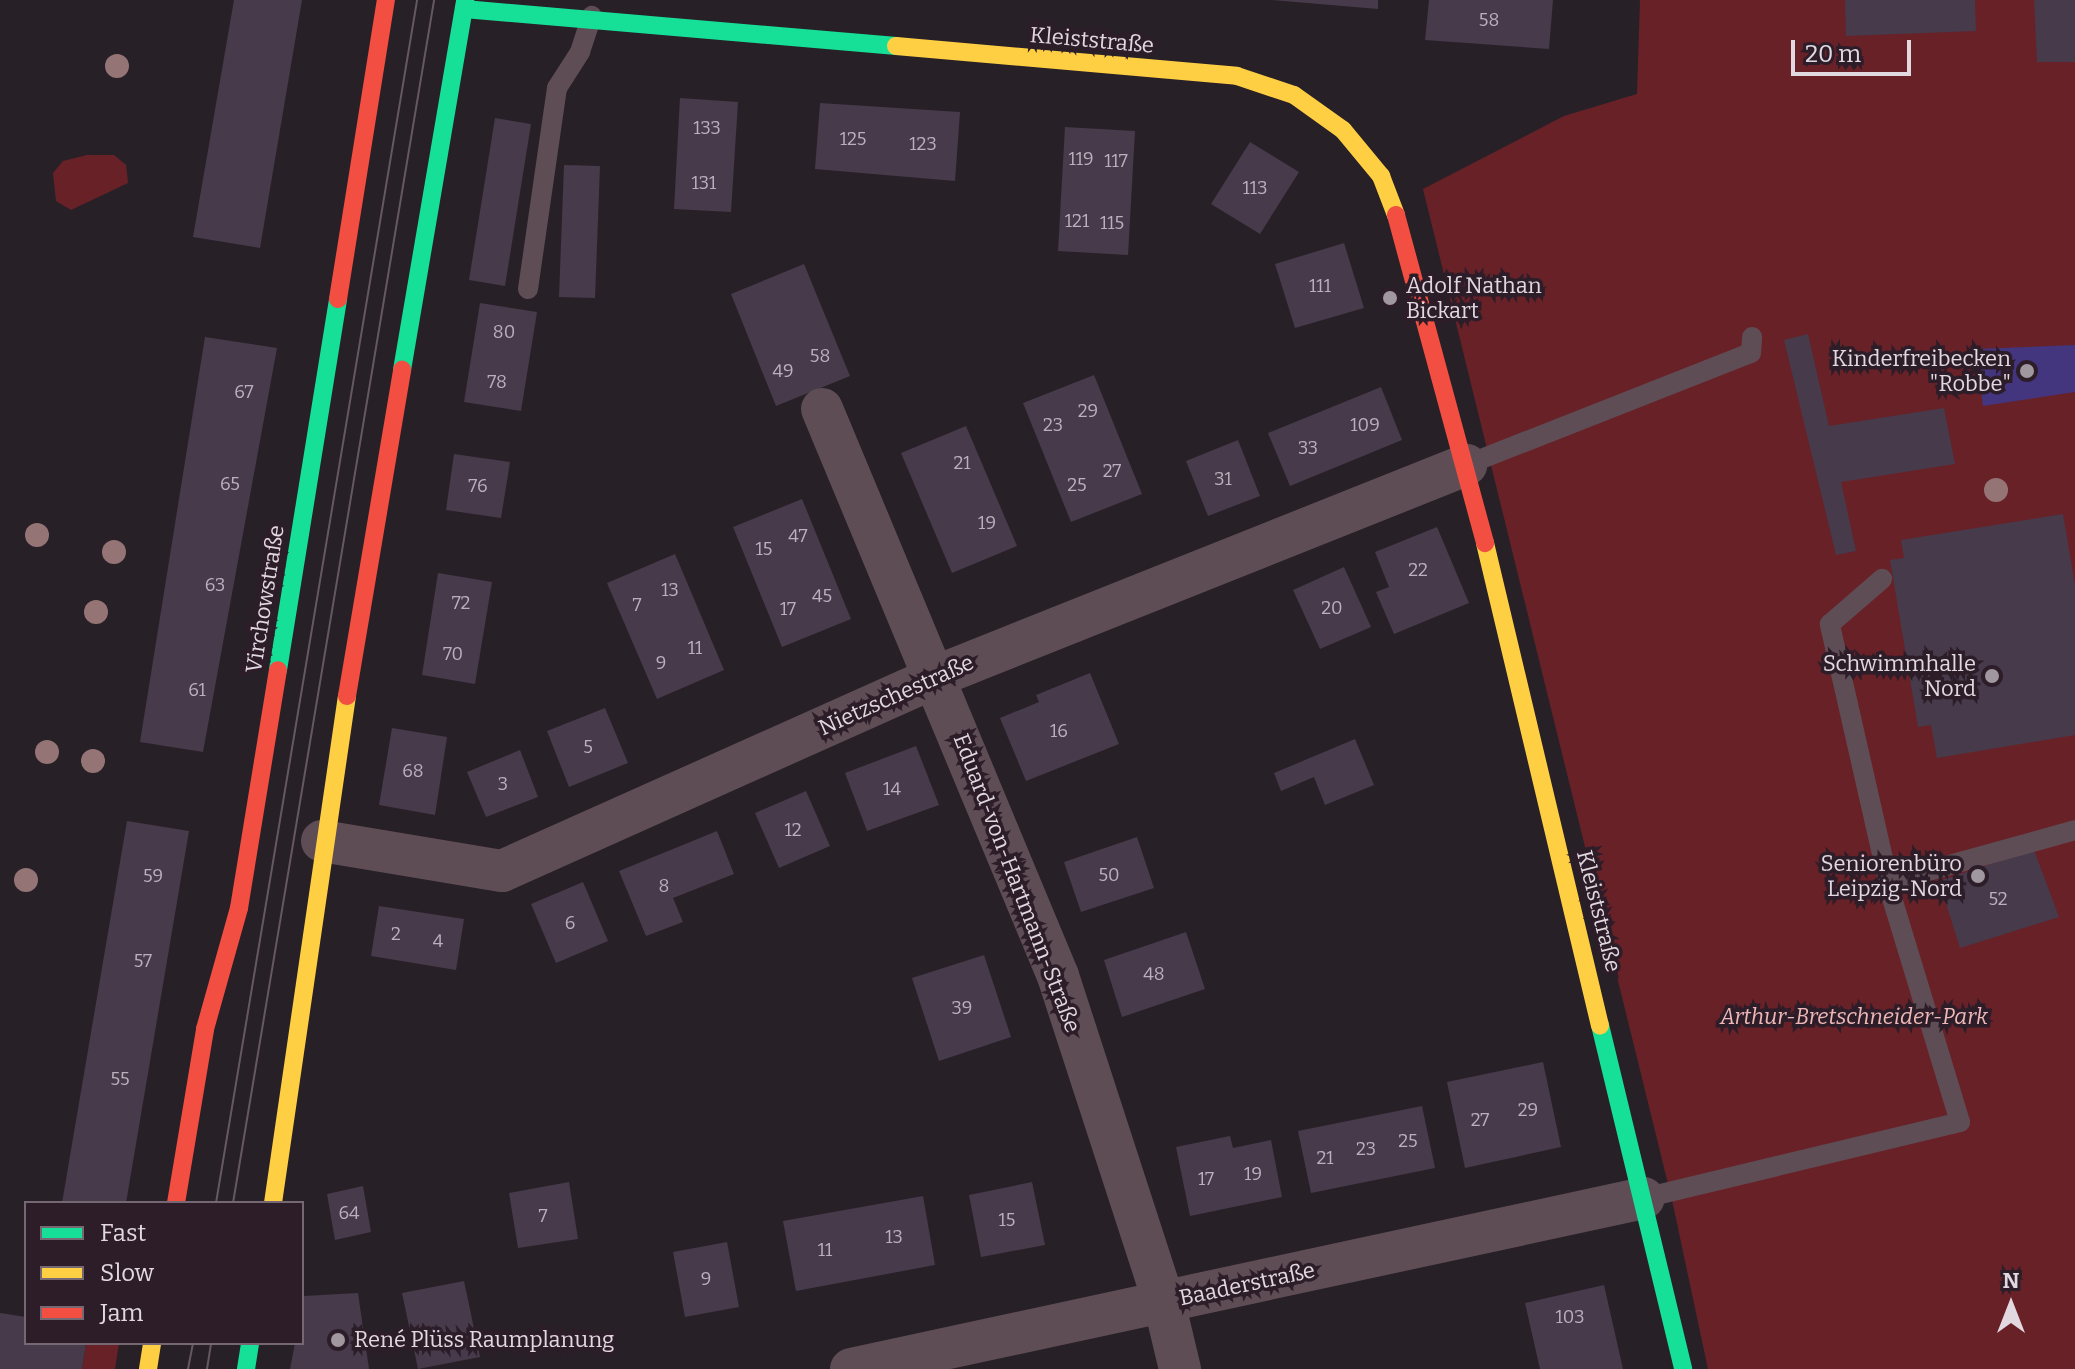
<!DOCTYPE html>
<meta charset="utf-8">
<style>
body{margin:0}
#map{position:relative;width:2075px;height:1369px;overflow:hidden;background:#282027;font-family:Bitter,serif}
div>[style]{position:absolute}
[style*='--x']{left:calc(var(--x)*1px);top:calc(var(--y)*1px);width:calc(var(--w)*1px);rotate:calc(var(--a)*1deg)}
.green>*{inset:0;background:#692128}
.water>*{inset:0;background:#43357e}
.building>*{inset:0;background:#463a4b}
.lane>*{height:20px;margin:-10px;padding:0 10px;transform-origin:10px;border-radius:10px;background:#5f4d55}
.street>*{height:42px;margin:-21px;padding:0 21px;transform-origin:21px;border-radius:21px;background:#5f4d55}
.fast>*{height:18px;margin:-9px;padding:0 9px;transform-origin:9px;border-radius:9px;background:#16e098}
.slow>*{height:18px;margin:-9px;padding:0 9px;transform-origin:9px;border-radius:9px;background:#ffcf43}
.jam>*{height:18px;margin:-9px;padding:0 9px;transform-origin:9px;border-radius:9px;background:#f24e42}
.tram>*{height:2px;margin:-1px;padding:0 1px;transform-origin:1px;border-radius:1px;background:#65595f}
.trees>*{width:24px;height:24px;margin:-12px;border-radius:50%;background:#957476}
.dots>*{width:22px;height:22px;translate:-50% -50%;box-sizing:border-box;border:4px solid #2c1d29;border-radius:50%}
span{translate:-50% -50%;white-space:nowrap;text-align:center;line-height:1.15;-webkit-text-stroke:7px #2c1d29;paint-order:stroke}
.number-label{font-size:18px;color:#bbb0bb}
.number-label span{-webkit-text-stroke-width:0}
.street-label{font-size:22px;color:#e2d8e0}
.poi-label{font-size:22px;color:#e2d8e0}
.left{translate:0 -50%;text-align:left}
.right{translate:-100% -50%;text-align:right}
.park-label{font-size:22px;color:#eeb8b7;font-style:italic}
.legend{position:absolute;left:24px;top:1201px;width:280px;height:144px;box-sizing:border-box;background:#2c1d29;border:2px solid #756872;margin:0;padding:10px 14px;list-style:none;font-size:24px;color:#e2d8e0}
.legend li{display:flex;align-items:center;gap:16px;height:40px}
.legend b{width:40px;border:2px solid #756872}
.north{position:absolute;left:1971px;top:1265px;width:80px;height:80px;-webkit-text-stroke:6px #2c1d29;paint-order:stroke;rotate:0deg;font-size:22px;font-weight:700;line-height:32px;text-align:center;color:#e2d8e0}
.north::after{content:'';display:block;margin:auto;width:28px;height:36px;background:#e2d8e0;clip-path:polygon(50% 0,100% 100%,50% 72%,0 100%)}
.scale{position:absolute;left:1791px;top:40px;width:120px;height:36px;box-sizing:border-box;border:4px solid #e2d8e0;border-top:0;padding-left:10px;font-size:24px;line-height:28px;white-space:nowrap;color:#e2d8e0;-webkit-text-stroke:6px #2c1d29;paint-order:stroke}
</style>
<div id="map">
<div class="green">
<i style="clip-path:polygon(1640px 0,2075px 0,2075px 1369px,1708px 1369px,1672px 1200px,1423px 189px,1564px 116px,1637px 94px)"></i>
<i style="clip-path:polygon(87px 155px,114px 155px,126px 165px,128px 183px,71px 210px,56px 201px,53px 173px,63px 161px)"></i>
<i style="clip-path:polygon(86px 1343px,119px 1343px,115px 1369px,82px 1369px)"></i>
</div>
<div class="water">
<i style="clip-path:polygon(2075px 345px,2075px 392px,1983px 406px,1976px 349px)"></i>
</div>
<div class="building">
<i style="clip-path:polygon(234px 0,302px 0,260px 248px,193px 237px)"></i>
<i style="clip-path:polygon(1272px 0,1378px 0,1378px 9px)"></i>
<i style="clip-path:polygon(1429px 0,1553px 0,1549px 49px,1425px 40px)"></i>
<i style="clip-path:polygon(1845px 0,1975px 0,1976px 31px,1846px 36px)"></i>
<i style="clip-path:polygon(2034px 0,2075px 0,2075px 62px,2037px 62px)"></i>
<i style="clip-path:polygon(680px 98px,738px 102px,731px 212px,674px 209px)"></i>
<i style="clip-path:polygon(820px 103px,960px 112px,955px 181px,815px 169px)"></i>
<i style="clip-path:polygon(495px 118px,531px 124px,505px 286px,469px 280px)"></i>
<i style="clip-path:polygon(1065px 127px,1135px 131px,1128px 255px,1058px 251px)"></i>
<i style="clip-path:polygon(1250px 142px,1299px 172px,1260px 234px,1211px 204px)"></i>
<i style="clip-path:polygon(564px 165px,600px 166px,595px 298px,559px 297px)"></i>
<i style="clip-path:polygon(1344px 243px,1364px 308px,1295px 328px,1275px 264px)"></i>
<i style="clip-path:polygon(804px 264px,850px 376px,776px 406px,731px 294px)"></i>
<i style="clip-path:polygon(480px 303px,537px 312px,521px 411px,464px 402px)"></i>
<i style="clip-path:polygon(1808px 334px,1829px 426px,1944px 408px,1955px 464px,1841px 482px,1856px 551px,1836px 555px,1784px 340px)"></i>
<i style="clip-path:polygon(205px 337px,277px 348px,203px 752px,140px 742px)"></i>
<i style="clip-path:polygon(1094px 375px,1142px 494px,1071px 522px,1023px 403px)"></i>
<i style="clip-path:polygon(1381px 387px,1402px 440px,1290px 486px,1268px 433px)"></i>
<i style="clip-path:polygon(966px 426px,1017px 546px,952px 573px,901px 453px)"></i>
<i style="clip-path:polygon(1238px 440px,1260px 496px,1208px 516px,1186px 461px)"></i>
<i style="clip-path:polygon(454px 454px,510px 462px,501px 518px,446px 510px)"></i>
<i style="clip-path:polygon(802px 499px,851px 619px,782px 647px,733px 527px)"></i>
<i style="clip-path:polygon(2063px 514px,2075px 585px,2075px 735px,1937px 758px,1931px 725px,1918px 727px,1890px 560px,1904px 558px,1901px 540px)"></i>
<i style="clip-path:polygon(1437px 527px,1469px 603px,1394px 634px,1376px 592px,1389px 587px,1375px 552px)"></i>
<i style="clip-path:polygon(675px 554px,724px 670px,657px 699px,607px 583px)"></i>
<i style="clip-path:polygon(1344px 567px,1371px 627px,1320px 649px,1293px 590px)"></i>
<i style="clip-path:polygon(438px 573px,492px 582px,475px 684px,422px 675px)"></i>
<i style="clip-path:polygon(1090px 673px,1119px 744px,1026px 781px,1000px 718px,1039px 702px,1036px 695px)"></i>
<i style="clip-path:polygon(605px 708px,628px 763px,569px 787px,547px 731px)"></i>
<i style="clip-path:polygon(392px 728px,447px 737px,435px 815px,379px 805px)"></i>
<i style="clip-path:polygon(1355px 739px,1374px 785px,1325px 805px,1314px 777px,1281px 791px,1274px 773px)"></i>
<i style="clip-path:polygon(916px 746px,939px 805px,867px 831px,845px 773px)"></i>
<i style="clip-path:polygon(520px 750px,538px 797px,486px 817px,467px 772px)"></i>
<i style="clip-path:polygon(806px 791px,830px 846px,779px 868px,755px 813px)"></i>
<i style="clip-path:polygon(127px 821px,189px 831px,126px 1203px,62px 1203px)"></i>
<i style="clip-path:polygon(717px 831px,734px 874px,673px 898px,683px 922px,646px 936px,619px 871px)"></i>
<i style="clip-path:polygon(1137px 837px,1154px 888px,1081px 912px,1064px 862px)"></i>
<i style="clip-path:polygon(2034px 850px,2059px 917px,1960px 948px,1939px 881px)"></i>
<i style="clip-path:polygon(583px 882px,608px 941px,556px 963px,531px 904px)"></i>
<i style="clip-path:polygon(379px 906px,464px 919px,456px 970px,371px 956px)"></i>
<i style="clip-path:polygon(1186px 932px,1205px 989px,1122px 1017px,1104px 960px)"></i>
<i style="clip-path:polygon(984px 955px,1011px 1037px,939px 1061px,912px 978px)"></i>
<i style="clip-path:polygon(1543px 1062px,1561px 1147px,1465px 1168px,1447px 1082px)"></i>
<i style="clip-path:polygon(1422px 1106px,1435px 1168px,1311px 1193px,1298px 1131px)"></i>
<i style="clip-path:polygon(1230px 1136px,1233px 1148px,1271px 1140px,1282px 1197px,1190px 1216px,1176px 1147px)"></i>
<i style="clip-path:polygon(569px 1182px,578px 1239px,518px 1248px,509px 1193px)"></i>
<i style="clip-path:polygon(1032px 1182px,1045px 1245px,981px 1257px,969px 1195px)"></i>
<i style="clip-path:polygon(363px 1186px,371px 1232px,335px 1240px,327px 1194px)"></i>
<i style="clip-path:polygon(923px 1196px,935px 1265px,796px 1291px,783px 1221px)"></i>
<i style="clip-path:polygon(727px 1242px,739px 1307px,685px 1317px,673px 1252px)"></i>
<i style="clip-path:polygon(464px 1281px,480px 1357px,418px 1369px,402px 1293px)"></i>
<i style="clip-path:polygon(1604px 1285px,1623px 1369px,1540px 1369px,1525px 1303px)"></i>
<i style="clip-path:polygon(358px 1293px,369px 1369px,290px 1369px,295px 1343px,302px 1343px,304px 1296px)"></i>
<i style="clip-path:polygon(0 1313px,26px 1317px,26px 1343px,86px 1343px,82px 1369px,0 1369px)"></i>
</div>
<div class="lane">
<i style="--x:528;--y:289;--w:203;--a:-81.8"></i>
<i style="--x:557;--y:88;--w:43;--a:-57.4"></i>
<i style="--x:580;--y:52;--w:38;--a:-72"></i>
<i style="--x:1466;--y:465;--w:306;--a:-21.5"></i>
<i style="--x:1751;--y:353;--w:16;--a:-86"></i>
<i style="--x:1888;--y:882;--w:194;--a:-15.5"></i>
<i style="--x:1644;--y:1198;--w:325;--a:-13.5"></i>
<i style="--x:1960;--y:1122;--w:234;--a:-106.9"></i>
<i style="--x:1892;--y:898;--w:281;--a:-102.8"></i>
<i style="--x:1830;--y:624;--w:69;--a:-40.9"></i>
</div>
<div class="street">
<i style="--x:822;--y:409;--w:614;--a:67.4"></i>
<i style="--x:1058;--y:976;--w:343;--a:72"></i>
<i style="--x:1164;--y:1302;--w:69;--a:76.6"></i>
<i style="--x:322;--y:841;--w:182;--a:9.5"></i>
<i style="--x:502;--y:871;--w:477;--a:-24.1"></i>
<i style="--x:937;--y:676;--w:570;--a:-21.75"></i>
<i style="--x:851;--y:1369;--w:811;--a:-12.17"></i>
</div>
<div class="fast">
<i style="--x:464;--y:9;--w:434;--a:4.9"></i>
<i style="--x:402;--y:370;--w:375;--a:-80.3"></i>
<i style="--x:278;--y:670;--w:376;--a:-80.8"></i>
<i style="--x:1600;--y:1025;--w:354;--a:76.4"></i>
<i style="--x:246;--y:1369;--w:26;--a:-81"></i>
</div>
<div class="slow">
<i style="--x:896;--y:46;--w:342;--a:5"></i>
<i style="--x:1237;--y:76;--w:60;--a:18.4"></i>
<i style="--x:1294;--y:95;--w:60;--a:35.5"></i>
<i style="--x:1343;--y:130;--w:60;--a:50.4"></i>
<i style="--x:1381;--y:176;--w:42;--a:69"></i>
<i style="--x:1485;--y:543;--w:496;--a:76.6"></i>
<i style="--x:273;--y:1203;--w:512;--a:-81.7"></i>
<i style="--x:148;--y:1369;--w:26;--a:-81"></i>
</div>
<div class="jam">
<i style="--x:1396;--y:215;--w:340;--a:74.8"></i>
<i style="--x:338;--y:299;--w:303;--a:-80.9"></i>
<i style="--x:347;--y:696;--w:331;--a:-80.4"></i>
<i style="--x:176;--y:1203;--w:176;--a:-80.5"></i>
<i style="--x:205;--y:1029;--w:126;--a:-74.3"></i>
<i style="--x:239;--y:908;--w:241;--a:-80.7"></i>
</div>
<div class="tram">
<i style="--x:216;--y:1203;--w:1220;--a:-80.51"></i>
<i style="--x:233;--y:1203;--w:1220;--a:-80.51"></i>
<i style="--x:188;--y:1369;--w:26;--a:-79"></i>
<i style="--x:207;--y:1369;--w:26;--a:-81"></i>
</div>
<div class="trees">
<i style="left:117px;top:66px"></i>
<i style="left:1996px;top:490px"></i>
<i style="left:37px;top:535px"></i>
<i style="left:114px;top:552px"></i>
<i style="left:96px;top:612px"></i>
<i style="left:47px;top:752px"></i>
<i style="left:93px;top:761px"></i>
<i style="left:26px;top:880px"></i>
</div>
<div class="dots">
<i style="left:1390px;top:298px;background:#a1989f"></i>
<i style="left:2027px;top:371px;background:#a1989f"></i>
<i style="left:1992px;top:676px;background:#a1989f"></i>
<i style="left:1978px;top:876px;background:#a1989f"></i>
<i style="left:338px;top:1340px;background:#a1989f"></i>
</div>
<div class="number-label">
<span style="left:1489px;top:20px">58</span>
<span style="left:707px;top:128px">133</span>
<span style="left:853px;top:139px">125</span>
<span style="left:923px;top:144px">123</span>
<span style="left:1081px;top:159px">119</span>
<span style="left:1116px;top:161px">117</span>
<span style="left:704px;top:183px">131</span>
<span style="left:1255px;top:188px">113</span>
<span style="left:1077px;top:221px">121</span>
<span style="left:1112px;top:223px">115</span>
<span style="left:1320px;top:286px">111</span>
<span style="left:504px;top:332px">80</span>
<span style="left:820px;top:356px">58</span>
<span style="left:783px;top:371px">49</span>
<span style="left:497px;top:382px">78</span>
<span style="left:244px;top:392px">67</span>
<span style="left:1088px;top:411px">29</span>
<span style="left:1053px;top:425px">23</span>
<span style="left:1365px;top:425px">109</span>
<span style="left:1308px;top:448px">33</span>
<span style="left:962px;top:463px">21</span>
<span style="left:1112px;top:471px">27</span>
<span style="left:1223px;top:479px">31</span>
<span style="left:230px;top:484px">65</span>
<span style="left:1077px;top:485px">25</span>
<span style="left:478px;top:486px">76</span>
<span style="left:987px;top:523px">19</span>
<span style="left:798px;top:536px">47</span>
<span style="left:764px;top:549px">15</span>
<span style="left:1418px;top:570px">22</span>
<span style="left:215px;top:585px">63</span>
<span style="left:670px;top:590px">13</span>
<span style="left:822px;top:596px">45</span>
<span style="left:461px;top:603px">72</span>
<span style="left:637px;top:605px">7</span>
<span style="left:1332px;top:608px">20</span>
<span style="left:788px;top:609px">17</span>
<span style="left:695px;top:648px">11</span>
<span style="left:453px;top:654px">70</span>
<span style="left:661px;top:663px">9</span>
<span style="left:197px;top:690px">61</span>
<span style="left:1059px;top:731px">16</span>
<span style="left:588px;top:747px">5</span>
<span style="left:413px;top:771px">68</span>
<span style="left:503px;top:784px">3</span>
<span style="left:892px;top:789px">14</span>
<span style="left:793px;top:830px">12</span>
<span style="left:1109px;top:875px">50</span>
<span style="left:153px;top:876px">59</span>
<span style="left:664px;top:886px">8</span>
<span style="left:1998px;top:899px">52</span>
<span style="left:570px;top:923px">6</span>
<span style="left:396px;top:934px">2</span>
<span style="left:438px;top:941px">4</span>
<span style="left:143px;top:961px">57</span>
<span style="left:1154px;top:974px">48</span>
<span style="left:962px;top:1008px">39</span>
<span style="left:120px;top:1079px">55</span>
<span style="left:1528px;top:1110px">29</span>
<span style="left:1480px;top:1120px">27</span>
<span style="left:1408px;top:1141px">25</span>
<span style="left:1366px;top:1149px">23</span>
<span style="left:1325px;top:1158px">21</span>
<span style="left:1253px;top:1174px">19</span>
<span style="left:1206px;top:1179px">17</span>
<span style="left:349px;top:1213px">64</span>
<span style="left:543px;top:1216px">7</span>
<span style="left:1007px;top:1220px">15</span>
<span style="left:894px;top:1237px">13</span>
<span style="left:825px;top:1250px">11</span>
<span style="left:706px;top:1279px">9</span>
<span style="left:1570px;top:1317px">103</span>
</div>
<div class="street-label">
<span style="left:1092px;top:40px;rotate:5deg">Kleiststraße</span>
<span style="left:265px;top:599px;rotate:-81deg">Virchowstraße</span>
<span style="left:896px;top:695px;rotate:-24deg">Nietzschestraße</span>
<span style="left:1017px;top:883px;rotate:69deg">Eduard-von-Hartmann-Straße</span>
<span style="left:1599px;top:911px;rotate:76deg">Kleiststraße</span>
<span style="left:1247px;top:1284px;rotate:-12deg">Baaderstraße</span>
</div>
<div class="poi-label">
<span class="left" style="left:1406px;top:298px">Adolf Nathan<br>Bickart</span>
<span class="right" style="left:2011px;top:371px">Kinderfreibecken<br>"Robbe"</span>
<span class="right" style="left:1976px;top:676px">Schwimmhalle<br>Nord</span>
<span class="right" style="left:1962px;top:876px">Seniorenbüro<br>Leipzig-Nord</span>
<span class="left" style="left:354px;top:1340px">René Plüss Raumplanung</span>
</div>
<div class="park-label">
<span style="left:1854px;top:1017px">Arthur-Bretschneider-Park</span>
</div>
<ul class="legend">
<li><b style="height:10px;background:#16e098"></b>Fast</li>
<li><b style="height:10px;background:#ffcf43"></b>Slow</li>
<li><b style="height:10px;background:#f24e42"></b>Jam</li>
</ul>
<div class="north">N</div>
<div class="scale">20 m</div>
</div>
